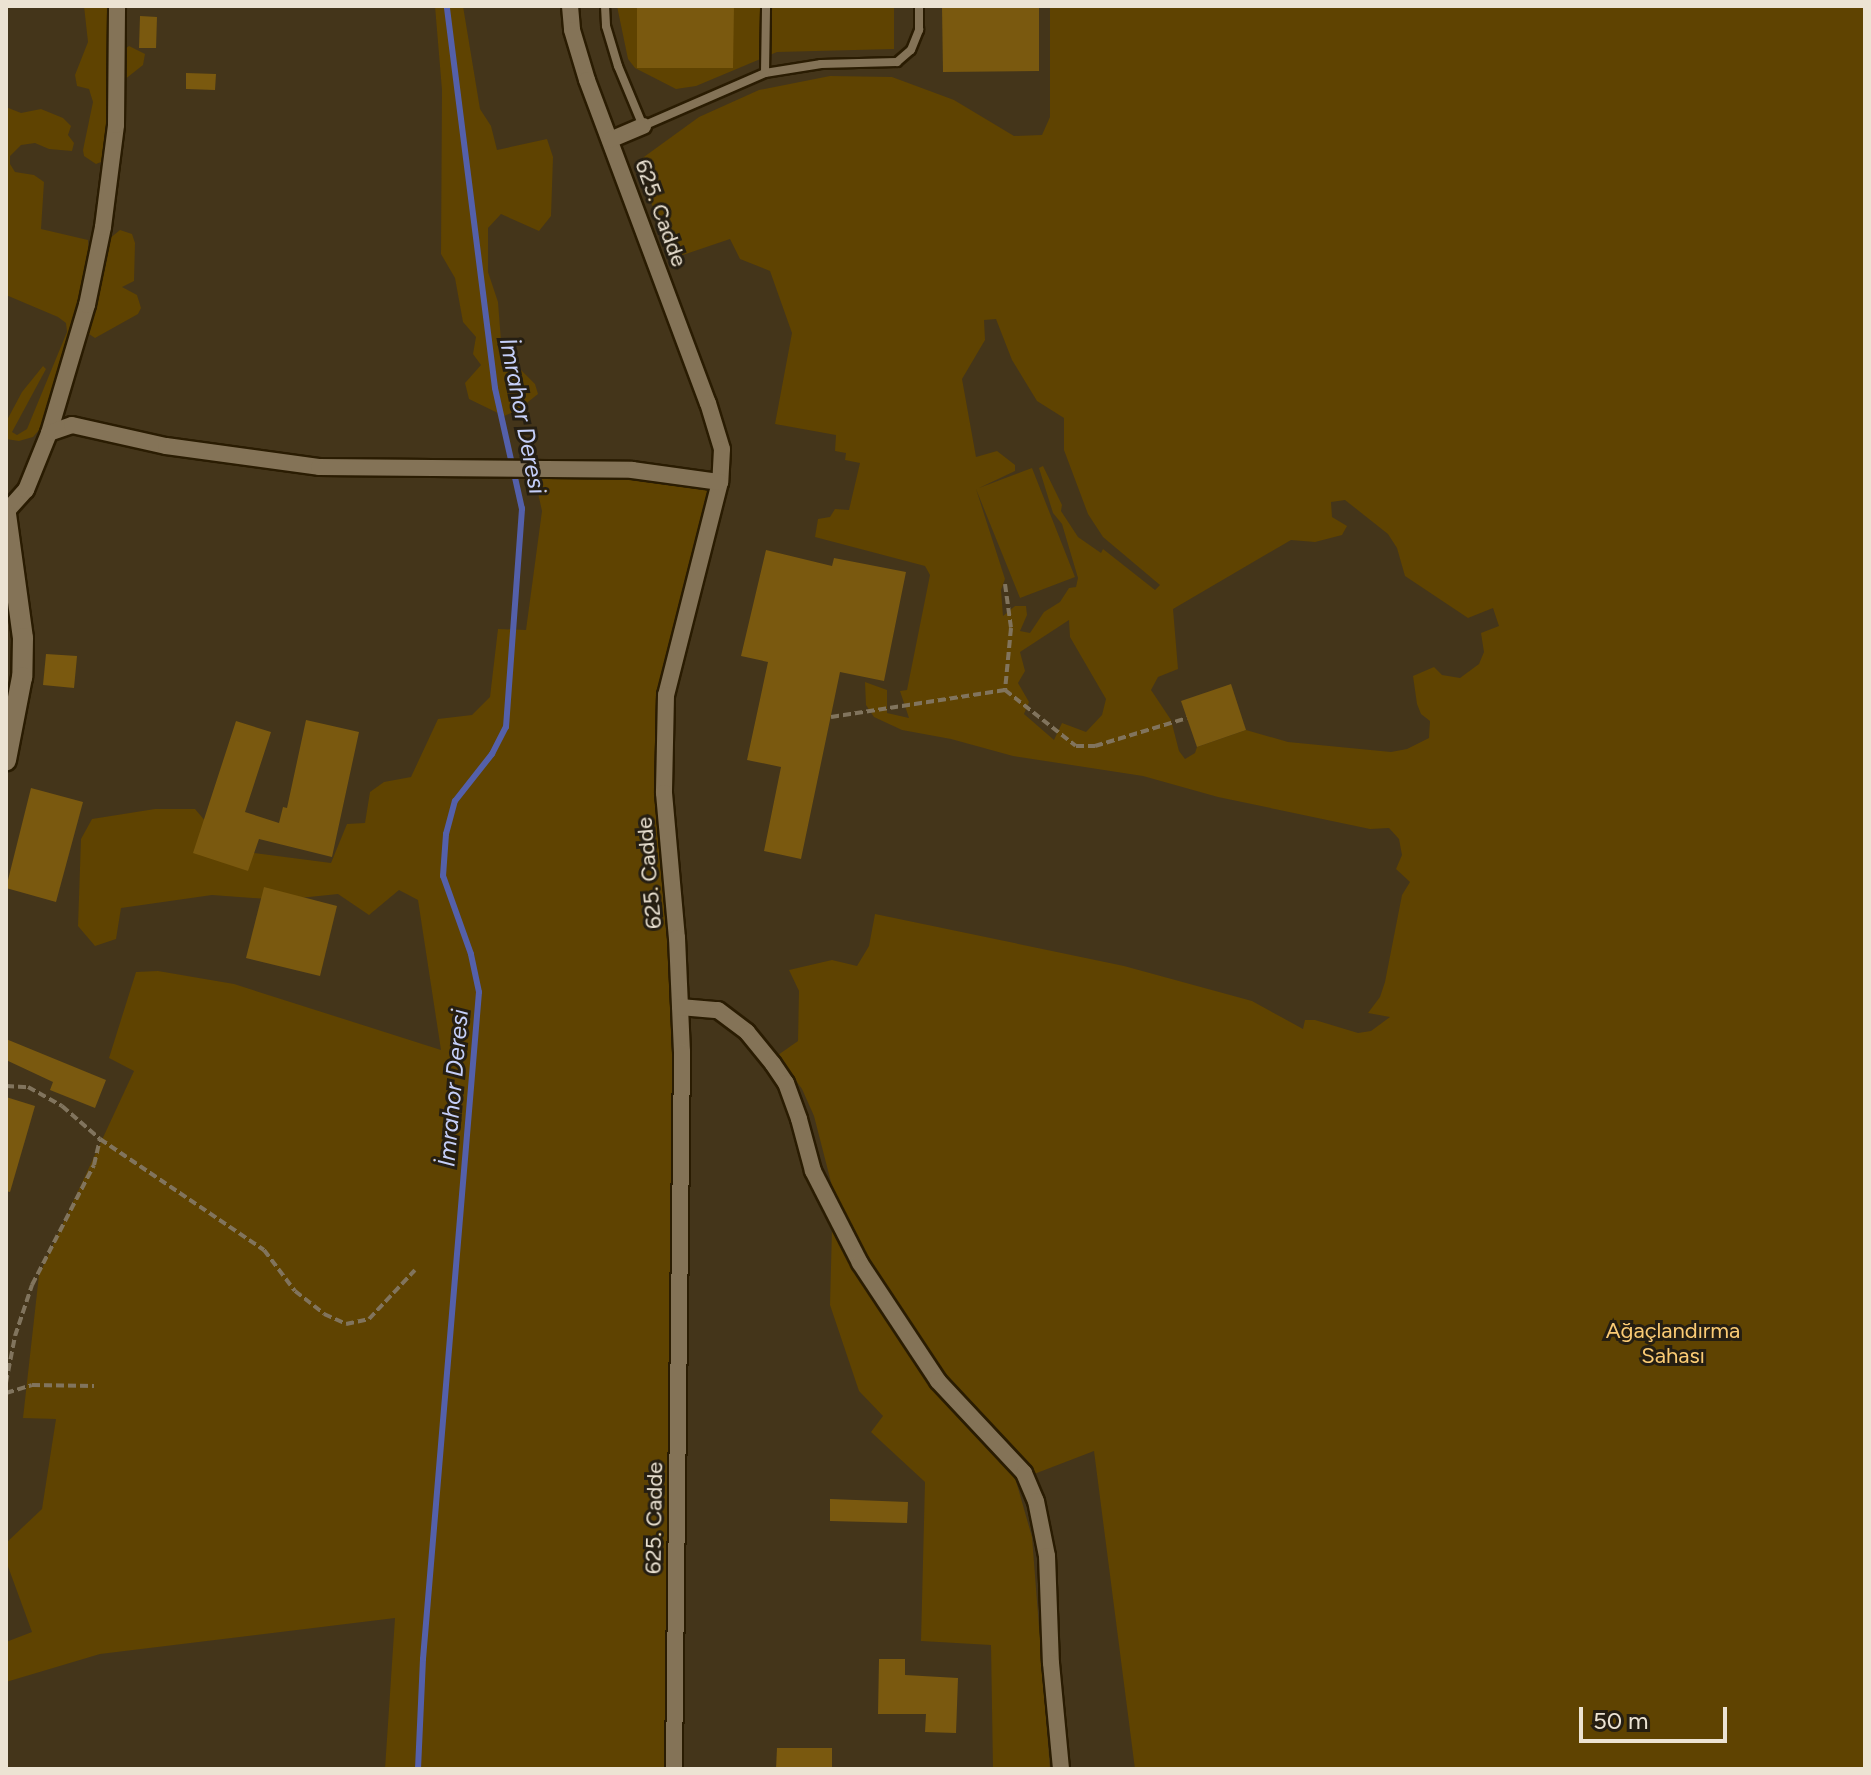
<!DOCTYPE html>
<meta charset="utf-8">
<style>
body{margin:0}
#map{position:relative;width:1871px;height:1775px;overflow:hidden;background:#44351a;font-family:Figtree,sans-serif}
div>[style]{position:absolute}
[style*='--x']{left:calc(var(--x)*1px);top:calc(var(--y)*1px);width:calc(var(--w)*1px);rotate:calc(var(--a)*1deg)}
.green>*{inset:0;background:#5f4301}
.stream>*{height:6px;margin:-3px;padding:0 3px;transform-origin:3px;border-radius:3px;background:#5460aa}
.building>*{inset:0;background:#7a590f}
.path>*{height:4px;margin-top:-2px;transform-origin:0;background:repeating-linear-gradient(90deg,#81745d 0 8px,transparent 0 12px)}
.roads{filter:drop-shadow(2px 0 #2a1c02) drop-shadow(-2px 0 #2a1c02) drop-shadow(0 2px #2a1c02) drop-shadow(0 -2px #2a1c02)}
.lane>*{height:8px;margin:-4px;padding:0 4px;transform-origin:4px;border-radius:4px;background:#847357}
.street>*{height:16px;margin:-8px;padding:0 8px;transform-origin:8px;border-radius:8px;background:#847357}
.secondary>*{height:20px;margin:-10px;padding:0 10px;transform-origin:10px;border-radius:10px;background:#847357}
span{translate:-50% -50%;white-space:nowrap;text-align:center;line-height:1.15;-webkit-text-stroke:6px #251e12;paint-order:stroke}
.street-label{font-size:22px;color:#ece3d3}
.park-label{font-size:22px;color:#fbcb74}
.water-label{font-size:24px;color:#c5cff9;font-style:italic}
.frame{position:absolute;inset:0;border:8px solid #ece3d3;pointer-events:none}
.scale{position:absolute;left:1579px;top:1707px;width:148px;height:36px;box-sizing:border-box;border:4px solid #ece3d3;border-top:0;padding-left:10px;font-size:24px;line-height:28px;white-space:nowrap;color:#ece3d3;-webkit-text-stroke:6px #251e12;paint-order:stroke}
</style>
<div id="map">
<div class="green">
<i style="clip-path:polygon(84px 6px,121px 6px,122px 51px,129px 46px,145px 54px,143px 65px,124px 80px,106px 160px,96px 164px,84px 156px,83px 150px,93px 102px,89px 89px,77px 86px,75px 75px,88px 42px)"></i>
<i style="clip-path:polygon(435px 6px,463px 6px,480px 109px,491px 126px,497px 150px,547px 139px,553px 157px,551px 216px,539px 231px,501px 214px,488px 228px,488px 272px,498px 302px,503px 367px,521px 370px,535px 384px,538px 394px,518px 410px,504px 416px,469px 399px,465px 383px,481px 365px,473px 354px,476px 337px,463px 322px,455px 278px,441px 254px,442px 90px)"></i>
<i style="clip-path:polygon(617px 6px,894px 6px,894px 49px,777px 52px,696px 86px,676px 89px,635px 68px,628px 59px)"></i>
<i style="clip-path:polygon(evenodd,1050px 6px,1865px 6px,1865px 1769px,1135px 1769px,1094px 1451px,1016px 1481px,1032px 1537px,1050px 1769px,993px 1769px,991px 1645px,921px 1641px,925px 1482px,871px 1432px,883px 1416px,859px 1391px,830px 1305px,833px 1190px,814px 1116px,802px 1089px,778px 1055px,798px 1041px,799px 991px,789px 970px,832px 960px,857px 966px,869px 946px,875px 914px,1124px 966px,1252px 1001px,1303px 1029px,1305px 1020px,1315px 1020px,1358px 1033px,1371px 1031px,1390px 1017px,1368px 1013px,1380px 997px,1385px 982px,1402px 895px,1410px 882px,1396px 869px,1402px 855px,1399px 839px,1389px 828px,1370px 829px,1218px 797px,1143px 776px,1013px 756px,951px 739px,902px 730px,874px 717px,866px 705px,865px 682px,887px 690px,887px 713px,909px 718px,900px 691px,907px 690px,930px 575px,925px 566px,815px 537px,818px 519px,830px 517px,835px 509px,849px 510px,860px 463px,845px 460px,846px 453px,835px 451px,836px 435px,775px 424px,792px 333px,770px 271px,740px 259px,730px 239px,671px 259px,637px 162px,699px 117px,759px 90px,830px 76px,892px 77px,954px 100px,1014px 136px,1042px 135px,1050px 117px,1050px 6px,996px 319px,1012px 360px,1037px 401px,1064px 418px,1064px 450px,1088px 514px,1103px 537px,1160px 585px,1155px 590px,1103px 549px,1101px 553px,1078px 537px,1061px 511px,1062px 505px,1043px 466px,1039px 468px,1053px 513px,1062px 524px,1078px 578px,1076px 587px,1069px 588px,1060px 602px,1044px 612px,1030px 633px,1020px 631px,1027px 615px,1026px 606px,1015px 606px,1003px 616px,1001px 590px,1005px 579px,976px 489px,1020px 598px,1075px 577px,1032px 468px,979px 488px,1015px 471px,1015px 465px,997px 451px,976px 457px,962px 379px,985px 340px,984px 320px,996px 319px,1050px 6px,1345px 500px,1388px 534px,1397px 548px,1405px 576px,1468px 618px,1493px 608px,1499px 626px,1481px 633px,1484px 652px,1479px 664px,1460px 678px,1442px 675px,1434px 667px,1413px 676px,1417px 704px,1421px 714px,1430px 721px,1429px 738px,1407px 749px,1391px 752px,1288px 742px,1246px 730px,1197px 747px,1195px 753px,1185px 759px,1179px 751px,1171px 720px,1151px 690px,1158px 677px,1178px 669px,1173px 609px,1291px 540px,1315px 542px,1342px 535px,1347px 526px,1332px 517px,1331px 502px,1345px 500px,1050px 6px,1069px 620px,1070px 637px,1106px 699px,1102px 715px,1086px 732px,1062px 723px,1054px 740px,1024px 714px,1029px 702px,1018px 683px,1025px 671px,1020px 652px,1069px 620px)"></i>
<i style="clip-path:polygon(6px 107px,21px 113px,41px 109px,63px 118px,71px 126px,68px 135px,74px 143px,72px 151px,49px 149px,35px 143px,21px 145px,10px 156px,10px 164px,15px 172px,34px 175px,44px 182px,41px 229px,88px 240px,89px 263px,105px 255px,109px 239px,120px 230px,132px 234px,135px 243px,134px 281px,122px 287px,137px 295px,141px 308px,138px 314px,95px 338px,89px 334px,91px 320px,87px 316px,75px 328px,40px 429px,33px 437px,19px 441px,6px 439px,6px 422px,22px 392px,43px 366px,46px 369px,12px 432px,17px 435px,27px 429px,67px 332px,66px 323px,58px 317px,6px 295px)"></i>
<i style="clip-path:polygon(533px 470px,720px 482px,666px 695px,679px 950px,674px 1769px,385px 1769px,395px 1618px,100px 1654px,6px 1682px,6px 1642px,32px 1632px,6px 1561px,6px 1543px,42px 1509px,56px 1419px,23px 1418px,39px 1275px,134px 1071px,109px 1058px,136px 972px,158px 971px,234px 984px,441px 1050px,418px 900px,399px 890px,369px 915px,338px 894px,280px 900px,212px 895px,121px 908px,116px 939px,95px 946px,78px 926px,81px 839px,92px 819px,155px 809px,195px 809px,230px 850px,331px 863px,347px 824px,365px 823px,370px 792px,384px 782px,411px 777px,438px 719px,472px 715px,490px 697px,498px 629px,526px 630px,542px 511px)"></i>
</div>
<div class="stream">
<i style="--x:418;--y:1769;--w:110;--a:-87.4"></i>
<i style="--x:423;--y:1659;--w:669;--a:-85.2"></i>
<i style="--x:479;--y:992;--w:39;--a:-102"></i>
<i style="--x:471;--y:954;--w:83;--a:-109.7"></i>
<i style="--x:443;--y:876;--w:42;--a:-85.9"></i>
<i style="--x:446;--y:834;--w:34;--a:-75"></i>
<i style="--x:455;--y:801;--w:60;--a:-51.8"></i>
<i style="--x:492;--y:754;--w:30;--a:-63"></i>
<i style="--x:506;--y:727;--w:219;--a:-85.8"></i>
<i style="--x:522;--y:509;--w:124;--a:-102.6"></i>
<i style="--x:495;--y:388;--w:385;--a:-97.2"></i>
</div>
<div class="building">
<i style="clip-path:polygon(637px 6px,734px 6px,733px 68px,637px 68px)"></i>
<i style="clip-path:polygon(942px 6px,1039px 6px,1039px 71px,943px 72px)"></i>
<i style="clip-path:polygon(140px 16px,157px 17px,156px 48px,139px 48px)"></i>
<i style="clip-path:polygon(186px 73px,216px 74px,215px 90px,186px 89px)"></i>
<i style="clip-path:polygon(766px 550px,832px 566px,834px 558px,906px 572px,884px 681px,840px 672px,801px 859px,764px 851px,781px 767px,747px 760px,768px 662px,741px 656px)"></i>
<i style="clip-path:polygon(46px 654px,77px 656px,74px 688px,43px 685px)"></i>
<i style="clip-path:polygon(1231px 684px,1246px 730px,1197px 747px,1181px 701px)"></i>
<i style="clip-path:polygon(306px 720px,359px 732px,332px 857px,259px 839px,248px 871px,193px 853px,236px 721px,271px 732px,245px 812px,279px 823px,283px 807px,287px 808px)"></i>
<i style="clip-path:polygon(31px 788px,83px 802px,56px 902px,6px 888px)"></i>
<i style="clip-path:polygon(264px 887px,337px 906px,320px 976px,246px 958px)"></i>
<i style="clip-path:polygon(6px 1039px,106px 1080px,95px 1108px,50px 1090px,53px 1082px,6px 1060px)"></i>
<i style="clip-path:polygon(6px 1097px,35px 1106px,10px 1192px,6px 1191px)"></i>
<i style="clip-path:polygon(830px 1499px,908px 1502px,907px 1523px,830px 1521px)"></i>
<i style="clip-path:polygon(879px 1659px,905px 1659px,905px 1675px,958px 1678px,956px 1733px,925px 1732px,926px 1714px,878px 1714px)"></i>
<i style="clip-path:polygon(777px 1748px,832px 1748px,832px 1769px,776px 1769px)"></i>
</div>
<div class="path">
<i style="--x:1005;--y:584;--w:44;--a:82.2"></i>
<i style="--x:1011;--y:628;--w:62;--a:95.5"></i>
<i style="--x:1005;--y:690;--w:90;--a:38.3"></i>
<i style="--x:1076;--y:746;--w:19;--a:0"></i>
<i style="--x:1095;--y:746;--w:96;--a:-16.9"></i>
<i style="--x:831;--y:717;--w:176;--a:-8.8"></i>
<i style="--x:6;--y:1086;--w:22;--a:3"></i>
<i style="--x:28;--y:1087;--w:39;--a:29"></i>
<i style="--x:62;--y:1106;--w:50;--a:41"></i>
<i style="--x:100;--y:1139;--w:198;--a:34.1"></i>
<i style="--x:264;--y:1250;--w:51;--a:52.9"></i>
<i style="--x:295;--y:1291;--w:37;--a:38"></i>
<i style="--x:324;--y:1314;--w:24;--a:24"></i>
<i style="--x:346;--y:1324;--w:24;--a:-12"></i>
<i style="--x:369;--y:1319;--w:67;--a:-46.8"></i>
<i style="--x:6;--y:1383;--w:48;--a:-79.2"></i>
<i style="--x:15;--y:1336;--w:54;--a:-71.6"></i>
<i style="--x:32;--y:1285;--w:135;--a:-62.7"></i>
<i style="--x:94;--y:1165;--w:27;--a:-77"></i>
<i style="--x:6;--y:1393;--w:27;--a:-17"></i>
<i style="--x:32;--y:1385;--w:62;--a:0.9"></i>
</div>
<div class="roads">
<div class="lane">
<i style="--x:605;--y:6;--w:20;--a:87"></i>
<i style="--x:606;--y:26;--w:42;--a:73.3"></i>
<i style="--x:618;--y:66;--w:65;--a:67.4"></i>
<i style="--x:643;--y:126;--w:133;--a:-23.5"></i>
<i style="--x:765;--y:73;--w:57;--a:-9.1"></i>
<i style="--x:821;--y:64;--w:76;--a:-1.5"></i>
<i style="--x:897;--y:62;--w:18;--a:-41"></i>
<i style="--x:911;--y:50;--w:22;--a:-68"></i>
<i style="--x:919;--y:30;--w:24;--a:-90"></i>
<i style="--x:765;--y:73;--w:67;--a:-89.1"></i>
</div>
<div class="street">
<i style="--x:570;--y:6;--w:24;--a:85"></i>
<i style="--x:572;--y:30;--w:52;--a:73.3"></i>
<i style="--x:587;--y:80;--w:345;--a:69.5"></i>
<i style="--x:708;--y:403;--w:48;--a:73.1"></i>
<i style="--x:722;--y:449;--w:33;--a:93"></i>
<i style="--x:720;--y:482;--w:220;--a:104.2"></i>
<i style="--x:666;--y:695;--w:98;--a:91.2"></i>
<i style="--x:664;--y:793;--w:146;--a:84.9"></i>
<i style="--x:677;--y:938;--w:114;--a:87.5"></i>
<i style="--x:682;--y:1052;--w:717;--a:90.64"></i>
<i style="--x:610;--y:140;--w:36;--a:-23"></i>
<i style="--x:49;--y:433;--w:134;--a:-73.5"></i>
<i style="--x:87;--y:305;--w:80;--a:-78.4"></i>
<i style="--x:103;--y:227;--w:103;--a:-82.7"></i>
<i style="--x:116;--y:125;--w:119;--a:-89.5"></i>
<i style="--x:6;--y:512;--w:30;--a:-48"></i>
<i style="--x:26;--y:490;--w:61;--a:-68"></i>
<i style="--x:49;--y:433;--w:24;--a:-19"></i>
<i style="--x:72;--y:425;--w:96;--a:12.6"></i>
<i style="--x:166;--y:446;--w:154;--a:7.8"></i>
<i style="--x:319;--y:467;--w:313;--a:0.5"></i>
<i style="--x:632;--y:470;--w:89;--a:7.8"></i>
<i style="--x:680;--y:1007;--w:38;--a:5"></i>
<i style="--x:718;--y:1010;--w:36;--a:37"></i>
<i style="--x:747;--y:1032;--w:41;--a:50.9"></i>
<i style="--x:773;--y:1064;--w:23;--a:56"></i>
<i style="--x:786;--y:1083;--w:38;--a:70"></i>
<i style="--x:799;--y:1119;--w:54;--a:74.9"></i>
<i style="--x:813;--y:1171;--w:103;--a:62.9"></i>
<i style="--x:860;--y:1263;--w:141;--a:56.5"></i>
<i style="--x:938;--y:1381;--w:126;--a:46.9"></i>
<i style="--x:1024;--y:1473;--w:30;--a:67"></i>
<i style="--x:1036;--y:1501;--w:56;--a:78.7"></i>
<i style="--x:1047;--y:1556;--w:107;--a:87.9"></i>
<i style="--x:1051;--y:1663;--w:106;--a:84.6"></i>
</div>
<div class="secondary">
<i style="--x:6;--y:514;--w:125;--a:82.2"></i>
<i style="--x:23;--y:638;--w:39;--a:91"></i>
<i style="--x:22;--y:677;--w:85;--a:100.9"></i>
</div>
</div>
<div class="street-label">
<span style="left:661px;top:213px;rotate:70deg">625. Cadde</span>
<span style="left:649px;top:873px;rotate:-95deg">625. Cadde</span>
<span style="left:654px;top:1518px;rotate:-89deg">625. Cadde</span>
</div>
<div class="park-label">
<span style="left:1673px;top:1343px">Ağaçlandırma<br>Sahası</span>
</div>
<div class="water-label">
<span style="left:523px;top:416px;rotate:79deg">İmrahor Deresi</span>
<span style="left:453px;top:1088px;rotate:-85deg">İmrahor Deresi</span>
</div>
<div class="frame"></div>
<div class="scale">50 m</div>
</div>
